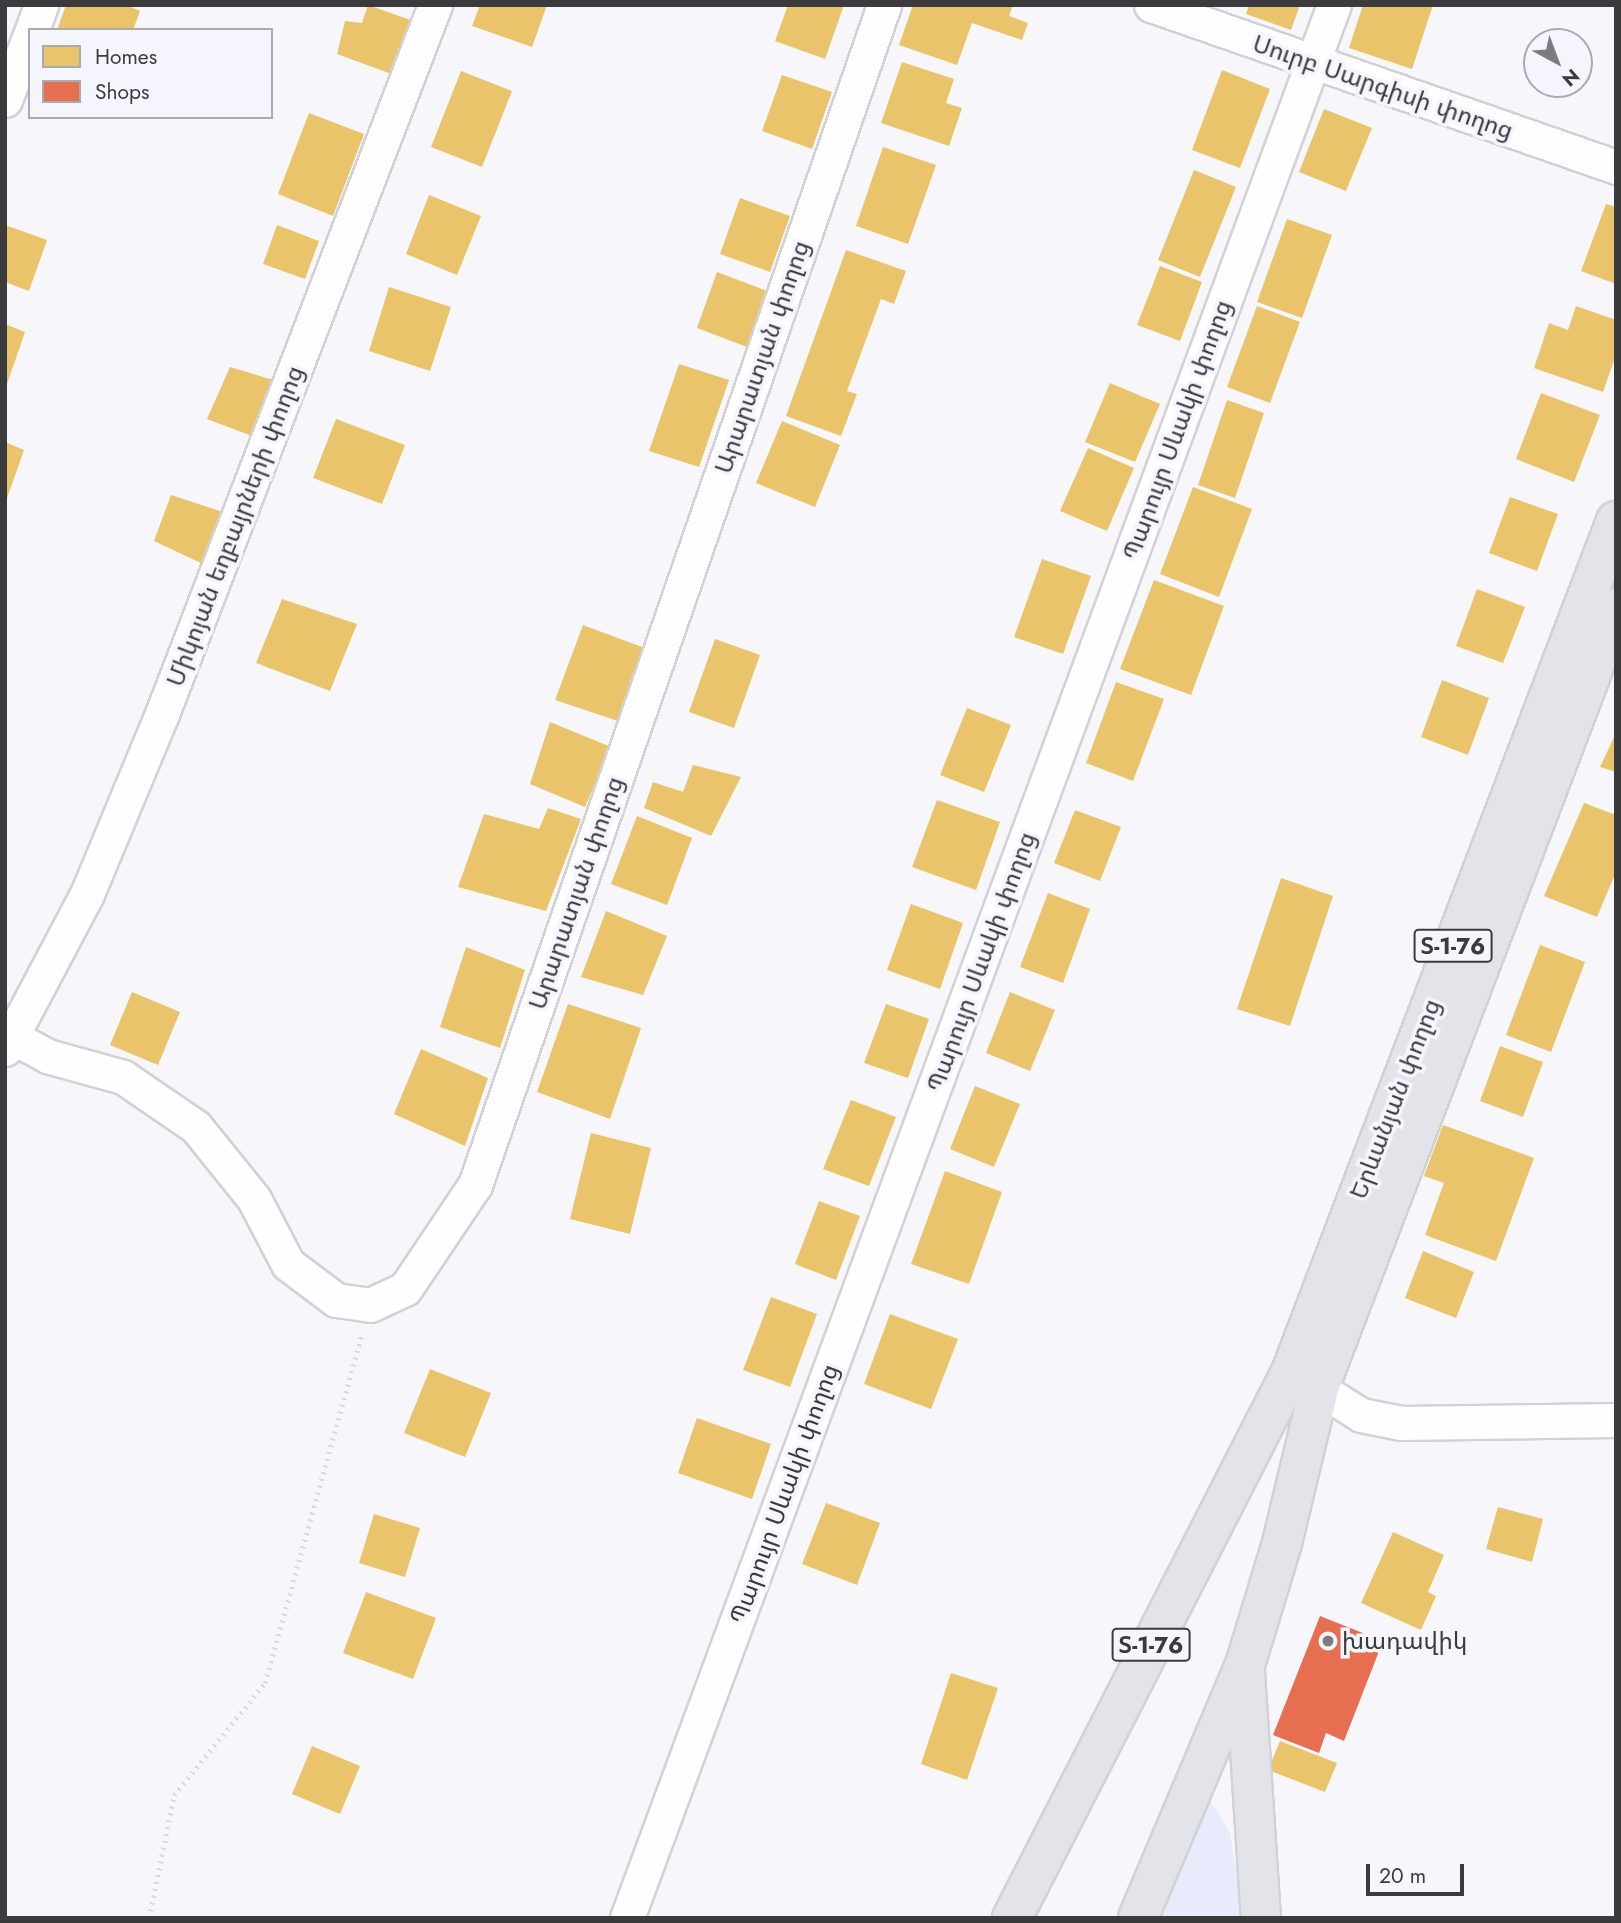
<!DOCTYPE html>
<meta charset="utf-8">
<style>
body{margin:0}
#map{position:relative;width:1621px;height:1923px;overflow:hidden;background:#f6f6fb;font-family:Jost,"Noto Sans Armenian",sans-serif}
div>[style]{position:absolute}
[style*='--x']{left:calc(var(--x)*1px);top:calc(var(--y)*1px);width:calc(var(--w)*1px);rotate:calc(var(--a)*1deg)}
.green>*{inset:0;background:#e8ebfc}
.homes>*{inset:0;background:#e9c46a}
.shops>*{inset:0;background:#e76f51}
.path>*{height:4.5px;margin-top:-2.25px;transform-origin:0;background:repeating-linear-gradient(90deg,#dadadb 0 2px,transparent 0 7px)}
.roads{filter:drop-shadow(2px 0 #d2d2d6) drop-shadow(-2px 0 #d2d2d6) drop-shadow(0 2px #d2d2d6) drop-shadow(0 -2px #d2d2d6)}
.minor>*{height:33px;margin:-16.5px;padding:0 16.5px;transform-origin:16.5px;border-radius:16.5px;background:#fefefe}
.trunk>*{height:38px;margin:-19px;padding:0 19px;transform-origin:19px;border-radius:19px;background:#e3e4ea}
.dots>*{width:19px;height:19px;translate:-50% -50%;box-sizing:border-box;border:4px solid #f4f5fd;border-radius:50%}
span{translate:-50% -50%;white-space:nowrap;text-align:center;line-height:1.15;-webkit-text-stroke:7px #f4f5fd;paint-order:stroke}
.shield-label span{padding:2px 5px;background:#f4f5fd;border:2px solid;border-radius:5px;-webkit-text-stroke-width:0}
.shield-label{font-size:23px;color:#3b3b3e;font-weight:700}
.street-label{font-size:24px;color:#3b3b3e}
.poi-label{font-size:24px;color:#3b3b3e}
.left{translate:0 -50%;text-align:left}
.frame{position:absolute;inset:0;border:7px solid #3b3b3e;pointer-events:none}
.legend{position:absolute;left:28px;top:28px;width:245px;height:91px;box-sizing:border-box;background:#f4f5fd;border:2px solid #aaabb1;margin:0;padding:9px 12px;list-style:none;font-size:21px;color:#3b3b3e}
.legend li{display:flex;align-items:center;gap:14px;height:35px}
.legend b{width:35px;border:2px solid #aaabb1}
.north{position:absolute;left:1523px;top:28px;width:70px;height:70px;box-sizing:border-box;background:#f4f5fd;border:2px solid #aaabb1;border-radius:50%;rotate:139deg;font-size:19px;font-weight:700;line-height:28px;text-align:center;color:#3b3b3e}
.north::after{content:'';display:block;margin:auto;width:24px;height:32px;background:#7c7c80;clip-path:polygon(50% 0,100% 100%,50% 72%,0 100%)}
.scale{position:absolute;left:1366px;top:1864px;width:98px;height:32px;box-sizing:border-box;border:4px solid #3b3b3e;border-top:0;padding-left:9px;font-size:21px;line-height:24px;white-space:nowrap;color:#3b3b3e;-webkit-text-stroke:5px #f4f5fd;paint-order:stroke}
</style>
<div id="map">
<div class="green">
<i style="clip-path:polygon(1210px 1800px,1230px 1833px,1244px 1918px,1160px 1918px)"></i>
</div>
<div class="homes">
<i style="clip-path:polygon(66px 5px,126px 5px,140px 11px,133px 30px,57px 30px)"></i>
<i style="clip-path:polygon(368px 5px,419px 23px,397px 76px,337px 54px,345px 21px,362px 23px)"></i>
<i style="clip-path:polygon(480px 5px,547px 5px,532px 47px,472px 26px)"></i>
<i style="clip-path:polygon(788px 5px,844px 5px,825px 59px,775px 41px)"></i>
<i style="clip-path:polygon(913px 5px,1013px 5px,1009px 16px,1028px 23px,1022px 40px,972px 23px,957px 65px,899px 45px)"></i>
<i style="clip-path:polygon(1249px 5px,1300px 5px,1291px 30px,1246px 14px)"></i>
<i style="clip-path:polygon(1363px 5px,1433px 5px,1412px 69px,1349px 48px)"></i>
<i style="clip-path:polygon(902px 62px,954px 79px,946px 103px,962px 108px,949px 146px,881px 123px)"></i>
<i style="clip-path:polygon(1222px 70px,1270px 89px,1240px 168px,1192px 150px)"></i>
<i style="clip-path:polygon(461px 71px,512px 91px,482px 167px,431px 147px)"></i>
<i style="clip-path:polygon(782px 75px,832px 92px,812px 149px,762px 131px)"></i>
<i style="clip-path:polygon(1324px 109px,1372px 128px,1346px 191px,1299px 172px)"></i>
<i style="clip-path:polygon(309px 113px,364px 134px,333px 216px,278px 194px)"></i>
<i style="clip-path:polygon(883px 147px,936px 165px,908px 244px,856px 226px)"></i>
<i style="clip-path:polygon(1194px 170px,1236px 187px,1200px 277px,1158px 260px)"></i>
<i style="clip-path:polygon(429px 195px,481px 216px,457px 275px,406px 254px)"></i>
<i style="clip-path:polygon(740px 198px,790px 216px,770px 272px,720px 254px)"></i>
<i style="clip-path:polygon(1606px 204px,1616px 207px,1616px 284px,1581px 271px)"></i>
<i style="clip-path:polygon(1287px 219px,1332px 235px,1302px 318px,1257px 302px)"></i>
<i style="clip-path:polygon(5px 225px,47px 240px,29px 291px,5px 282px)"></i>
<i style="clip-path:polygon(277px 225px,319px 241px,305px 279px,263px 264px)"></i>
<i style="clip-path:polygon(846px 250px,906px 271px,894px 304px,881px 299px,847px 391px,857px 394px,841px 436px,786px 416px)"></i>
<i style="clip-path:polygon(1160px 266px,1202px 282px,1180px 341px,1137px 325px)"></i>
<i style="clip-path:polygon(717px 272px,767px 291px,747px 347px,697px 328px)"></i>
<i style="clip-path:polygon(389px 287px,451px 307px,430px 371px,369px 351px)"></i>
<i style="clip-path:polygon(1257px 306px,1300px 322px,1270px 403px,1227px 387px)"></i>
<i style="clip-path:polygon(1576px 306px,1616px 320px,1616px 355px,1603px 392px,1534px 368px,1549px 323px,1568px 330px)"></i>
<i style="clip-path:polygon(5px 324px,25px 332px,6px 387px,5px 387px)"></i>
<i style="clip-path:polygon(679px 364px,729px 380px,699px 467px,649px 451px)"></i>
<i style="clip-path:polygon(230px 367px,280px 382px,257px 438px,207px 419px)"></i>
<i style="clip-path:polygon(1110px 383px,1160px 404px,1135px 462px,1085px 442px)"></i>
<i style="clip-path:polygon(1541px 393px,1600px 415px,1574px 482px,1516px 459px)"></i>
<i style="clip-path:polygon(1227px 400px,1264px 413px,1235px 498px,1198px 485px)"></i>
<i style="clip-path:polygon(336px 419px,405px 445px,382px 504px,313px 478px)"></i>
<i style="clip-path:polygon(782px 421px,840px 445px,815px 507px,756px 483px)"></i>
<i style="clip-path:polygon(5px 442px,24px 450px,6px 501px,5px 501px)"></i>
<i style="clip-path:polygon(1088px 448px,1134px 468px,1107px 531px,1060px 511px)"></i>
<i style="clip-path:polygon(1193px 487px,1252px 509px,1219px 597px,1160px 574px)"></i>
<i style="clip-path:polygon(171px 495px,229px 514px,205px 565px,154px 541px)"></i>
<i style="clip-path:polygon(1510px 497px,1558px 514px,1537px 571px,1489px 553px)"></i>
<i style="clip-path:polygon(1042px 559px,1091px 576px,1063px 654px,1014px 637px)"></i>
<i style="clip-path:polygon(1154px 580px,1224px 606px,1191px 695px,1120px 669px)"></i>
<i style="clip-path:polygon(1477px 589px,1525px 607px,1503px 663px,1456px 646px)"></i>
<i style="clip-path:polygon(282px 599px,357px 624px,330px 691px,256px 663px)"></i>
<i style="clip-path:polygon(583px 625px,650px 650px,624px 723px,555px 700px)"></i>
<i style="clip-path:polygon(715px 639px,760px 655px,734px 728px,689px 712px)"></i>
<i style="clip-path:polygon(1442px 680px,1489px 698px,1468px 755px,1421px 737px)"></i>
<i style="clip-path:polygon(1116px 682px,1164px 699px,1133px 781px,1086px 763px)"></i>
<i style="clip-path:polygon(967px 708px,1011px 725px,984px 792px,940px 775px)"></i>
<i style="clip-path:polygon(550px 722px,611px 747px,585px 807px,530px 784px)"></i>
<i style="clip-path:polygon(1616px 733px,1616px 772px,1600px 767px)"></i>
<i style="clip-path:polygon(693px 765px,741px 777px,711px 836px,644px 808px,653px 782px,683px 792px)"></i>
<i style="clip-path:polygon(937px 800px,1000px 822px,976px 890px,912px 867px)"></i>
<i style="clip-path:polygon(1584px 803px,1616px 815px,1616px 872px,1597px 917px,1544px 896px)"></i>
<i style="clip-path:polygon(548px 808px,581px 819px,546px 911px,458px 887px,484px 814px,539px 829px)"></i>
<i style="clip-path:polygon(1075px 810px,1121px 827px,1100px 881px,1054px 863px)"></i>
<i style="clip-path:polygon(637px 816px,692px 838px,667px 905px,611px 884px)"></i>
<i style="clip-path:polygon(1281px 878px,1333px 896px,1290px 1026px,1237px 1009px)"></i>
<i style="clip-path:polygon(1048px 893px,1090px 909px,1063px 983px,1020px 967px)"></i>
<i style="clip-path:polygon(911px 904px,963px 923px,940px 989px,887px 970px)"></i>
<i style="clip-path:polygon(606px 911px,667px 936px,643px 995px,581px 977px)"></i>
<i style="clip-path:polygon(1540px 945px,1585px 962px,1551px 1052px,1506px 1035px)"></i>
<i style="clip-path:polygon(466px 947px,525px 970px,500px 1048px,440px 1027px)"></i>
<i style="clip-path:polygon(132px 992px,180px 1012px,158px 1065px,110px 1045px)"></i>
<i style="clip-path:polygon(1010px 992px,1055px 1010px,1030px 1071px,986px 1053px)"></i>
<i style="clip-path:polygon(568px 1004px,641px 1028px,610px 1119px,537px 1092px)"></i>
<i style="clip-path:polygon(886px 1004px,929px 1019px,908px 1078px,864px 1063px)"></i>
<i style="clip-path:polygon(1500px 1046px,1543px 1062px,1523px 1117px,1480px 1101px)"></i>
<i style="clip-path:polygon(421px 1049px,488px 1078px,465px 1146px,394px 1114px)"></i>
<i style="clip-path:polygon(975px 1086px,1020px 1104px,994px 1167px,950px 1149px)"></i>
<i style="clip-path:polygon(851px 1100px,896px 1117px,869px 1186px,823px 1169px)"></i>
<i style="clip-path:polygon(1443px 1125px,1534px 1158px,1496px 1261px,1425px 1235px,1444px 1183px,1424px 1176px)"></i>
<i style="clip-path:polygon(591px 1133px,651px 1148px,630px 1234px,570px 1219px)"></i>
<i style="clip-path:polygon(945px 1171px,1002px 1192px,969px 1284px,911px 1264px)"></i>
<i style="clip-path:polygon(819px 1201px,860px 1216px,836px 1280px,795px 1264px)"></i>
<i style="clip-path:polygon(1423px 1251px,1474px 1272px,1456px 1318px,1405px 1298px)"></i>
<i style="clip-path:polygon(771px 1297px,817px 1314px,790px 1387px,743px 1370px)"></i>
<i style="clip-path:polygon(890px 1314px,958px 1339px,931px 1409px,864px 1384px)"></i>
<i style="clip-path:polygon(430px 1369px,491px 1393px,465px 1457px,404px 1433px)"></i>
<i style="clip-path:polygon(697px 1418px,771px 1444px,752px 1499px,678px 1473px)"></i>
<i style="clip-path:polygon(826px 1503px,880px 1523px,857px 1585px,802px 1564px)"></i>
<i style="clip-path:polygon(1498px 1507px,1543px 1519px,1532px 1562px,1486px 1549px)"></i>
<i style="clip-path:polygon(374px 1514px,420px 1528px,405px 1577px,359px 1563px)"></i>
<i style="clip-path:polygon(1393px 1532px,1444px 1555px,1428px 1592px,1436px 1596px,1421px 1630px,1361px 1603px)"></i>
<i style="clip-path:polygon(366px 1592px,436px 1618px,413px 1679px,343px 1653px)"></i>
<i style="clip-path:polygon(951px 1673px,998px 1688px,967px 1780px,921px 1764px)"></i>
<i style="clip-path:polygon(1280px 1741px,1337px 1763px,1325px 1792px,1268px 1770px)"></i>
<i style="clip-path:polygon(312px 1746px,360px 1766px,340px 1814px,292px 1794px)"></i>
</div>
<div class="shops">
<i style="clip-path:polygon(1320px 1616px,1383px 1641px,1344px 1741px,1326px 1733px,1319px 1753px,1273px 1735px)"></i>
</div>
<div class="path">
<i style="--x:149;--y:1918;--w:126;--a:-78.5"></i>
<i style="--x:174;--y:1795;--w:144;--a:-50.9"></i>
<i style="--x:265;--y:1683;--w:360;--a:-74.5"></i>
</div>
<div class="roads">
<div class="minor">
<i style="--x:1151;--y:5;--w:492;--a:19.2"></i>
<i style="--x:32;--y:30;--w:27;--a:-70"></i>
<i style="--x:5;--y:100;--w:70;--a:-69"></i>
<i style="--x:12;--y:1037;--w:40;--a:28"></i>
<i style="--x:47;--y:1056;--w:79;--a:15.4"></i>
<i style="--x:123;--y:1077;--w:88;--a:34.4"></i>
<i style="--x:196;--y:1127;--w:92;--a:51.1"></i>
<i style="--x:254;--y:1199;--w:73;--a:62.4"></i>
<i style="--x:288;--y:1264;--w:60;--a:36.9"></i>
<i style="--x:336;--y:1300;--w:34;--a:8"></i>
<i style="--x:370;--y:1305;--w:38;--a:-25"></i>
<i style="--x:405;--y:1289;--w:125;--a:-56.1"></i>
<i style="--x:475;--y:1185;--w:1249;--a:-70.88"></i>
<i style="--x:5;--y:1049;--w:175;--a:-62.1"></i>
<i style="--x:87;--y:894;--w:195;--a:-67.4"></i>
<i style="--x:162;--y:714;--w:760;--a:-68.94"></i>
<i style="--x:1299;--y:1376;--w:73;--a:32.2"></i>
<i style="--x:1361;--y:1415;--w:41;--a:11.3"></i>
<i style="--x:1401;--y:1423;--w:215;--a:-0.8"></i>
<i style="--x:627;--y:1918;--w:2039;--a:-69.72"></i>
</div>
<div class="trunk">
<i style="--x:1245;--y:1672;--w:247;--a:86.3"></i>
<i style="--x:1012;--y:1918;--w:613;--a:-62.93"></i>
<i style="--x:1291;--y:1372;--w:911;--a:-69.1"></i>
<i style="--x:1138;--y:1918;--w:275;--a:-67.1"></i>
<i style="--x:1245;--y:1665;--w:127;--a:-73.1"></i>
<i style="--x:1282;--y:1543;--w:163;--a:-76.5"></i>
<i style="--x:1320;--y:1385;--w:831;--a:-69.12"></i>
</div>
</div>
<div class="dots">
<i style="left:1328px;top:1641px;background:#7c7c80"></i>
</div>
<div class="shield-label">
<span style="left:1453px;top:946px">Տ-1-76</span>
<span style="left:1151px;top:1645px">Տ-1-76</span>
</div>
<div class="street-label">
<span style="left:1383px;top:87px;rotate:19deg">Սուրբ Սարգիսի փողոց</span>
<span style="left:762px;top:357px;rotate:-71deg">Արարատյան փողոց</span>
<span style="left:1177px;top:430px;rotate:-70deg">Պարույր Սևակի փողոց</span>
<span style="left:235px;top:526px;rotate:-69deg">Միկոյան եղբայրների փողոց</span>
<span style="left:576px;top:893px;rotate:-71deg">Արարատյան փողոց</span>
<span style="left:981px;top:962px;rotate:-70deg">Պարույր Սևակի փողոց</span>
<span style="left:1395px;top:1099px;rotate:-69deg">Երևանյան փողոց</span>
<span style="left:784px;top:1494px;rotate:-70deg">Պարույր Սևակի փողոց</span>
</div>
<div class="poi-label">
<span class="left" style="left:1342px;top:1641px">խադավիկ</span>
</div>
<div class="frame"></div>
<ul class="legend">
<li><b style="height:19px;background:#e9c46a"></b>Homes</li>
<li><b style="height:19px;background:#e76f51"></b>Shops</li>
</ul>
<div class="north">N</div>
<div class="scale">20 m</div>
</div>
